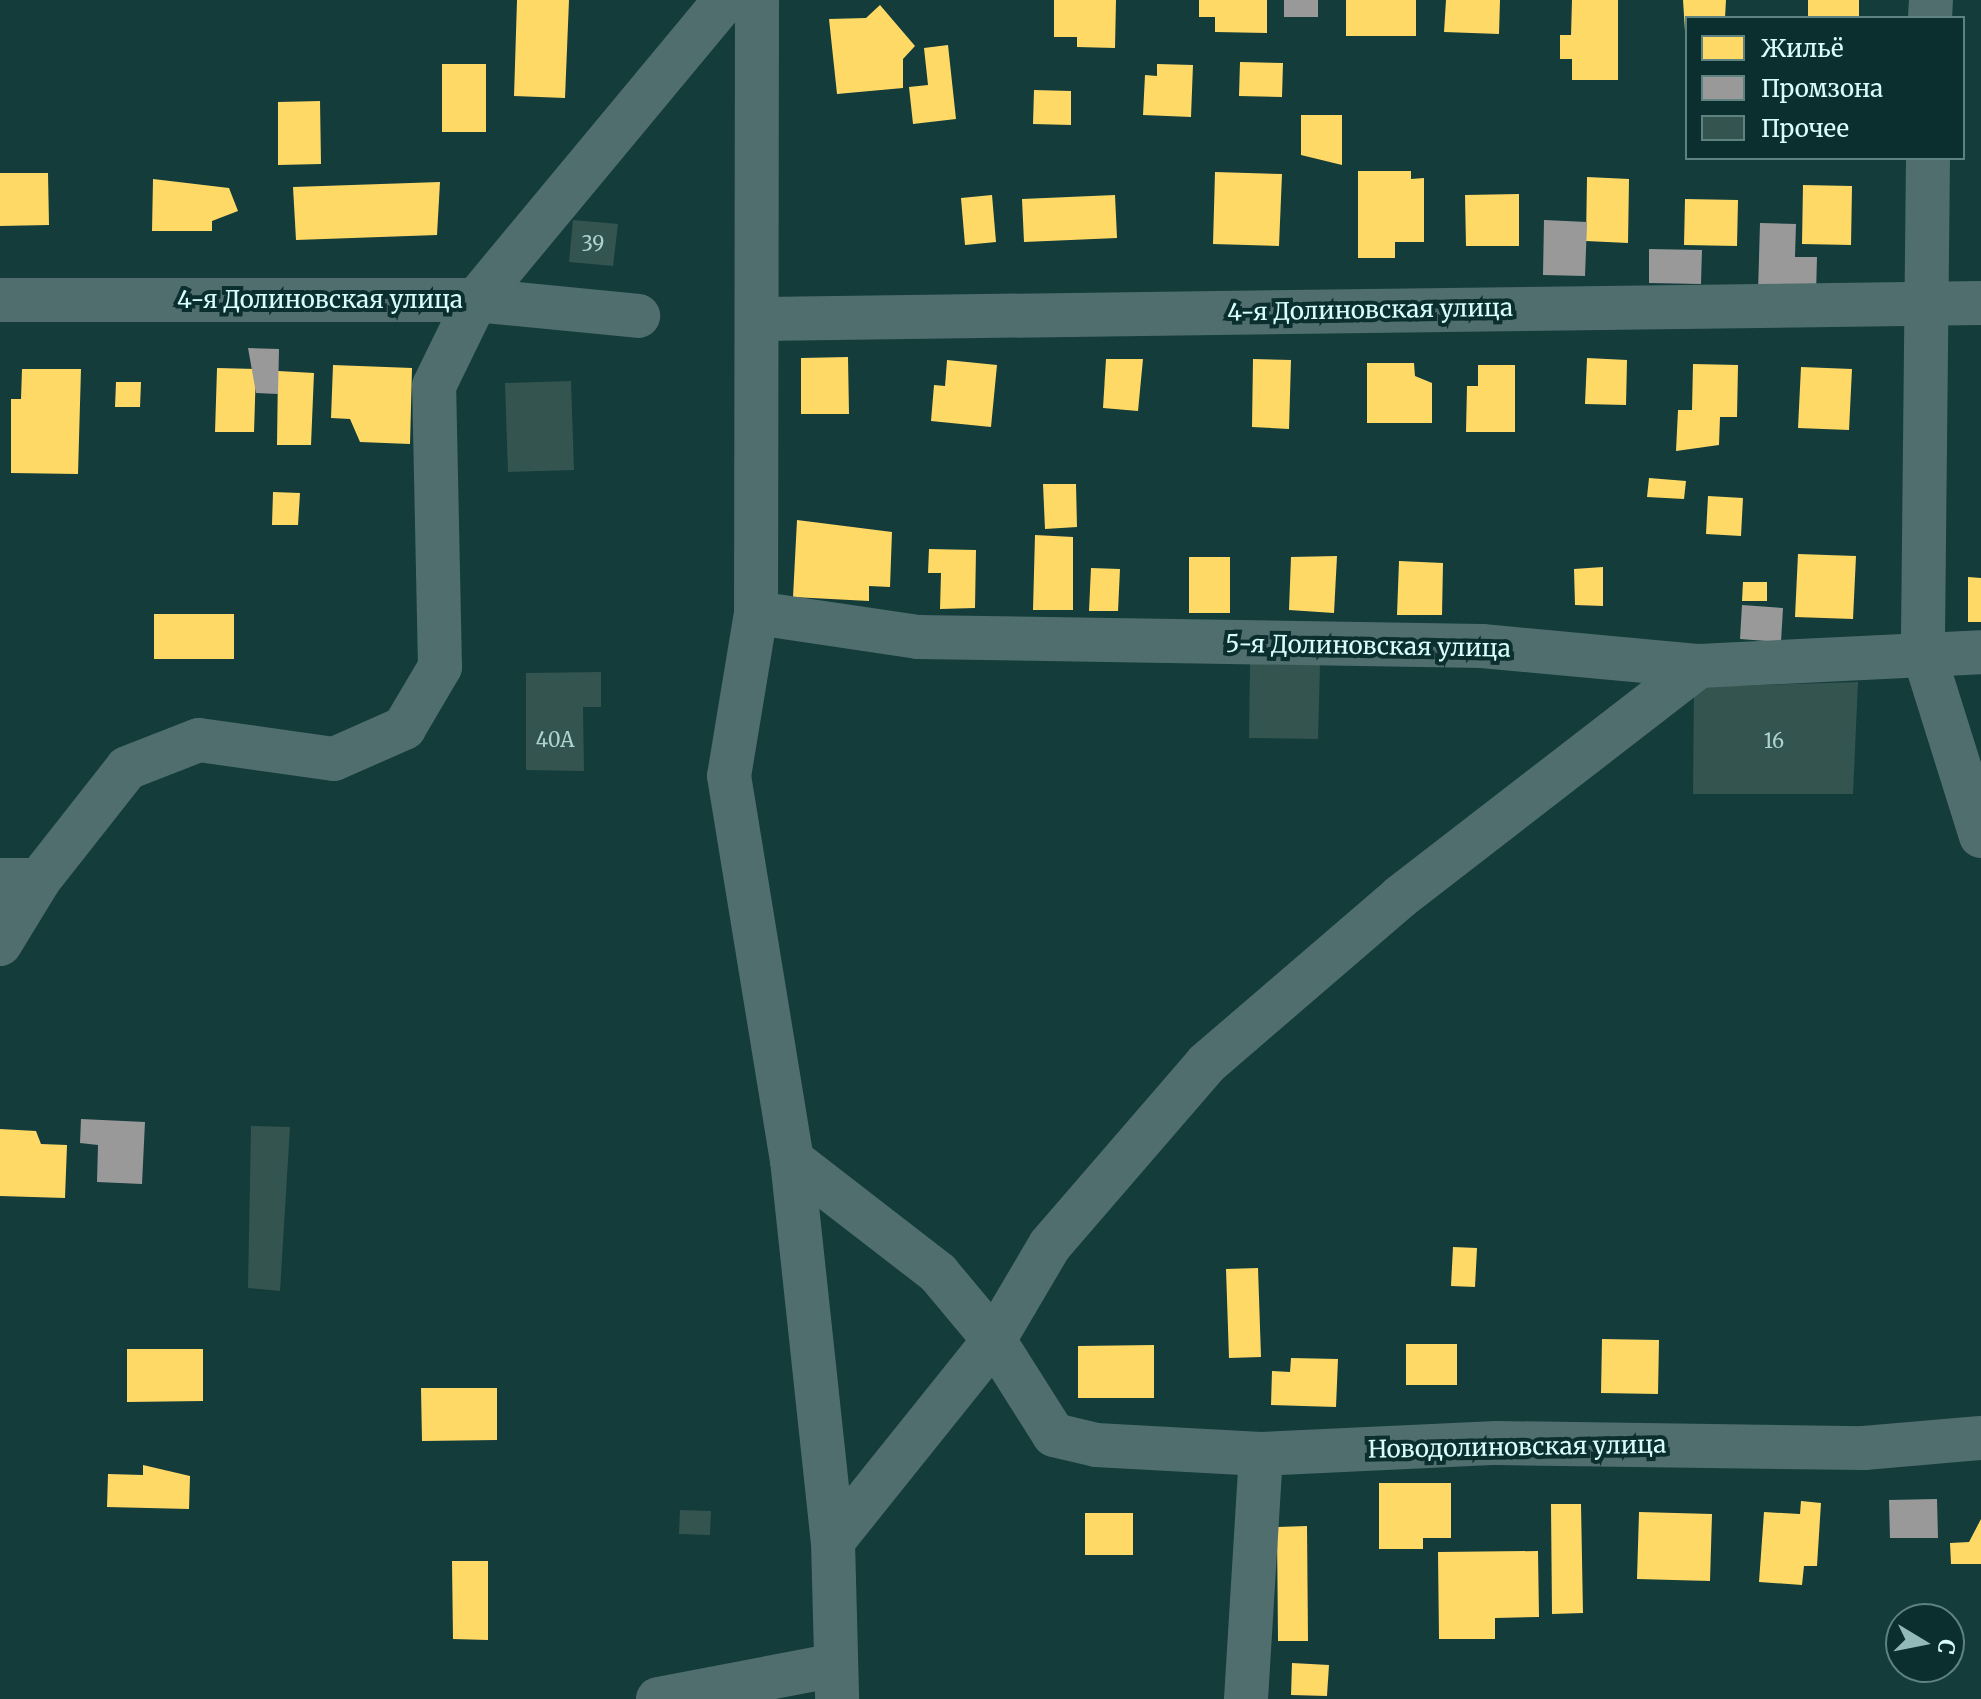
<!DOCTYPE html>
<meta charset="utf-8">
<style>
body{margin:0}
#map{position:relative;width:1981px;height:1699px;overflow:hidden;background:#143c3b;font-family:Merriweather,serif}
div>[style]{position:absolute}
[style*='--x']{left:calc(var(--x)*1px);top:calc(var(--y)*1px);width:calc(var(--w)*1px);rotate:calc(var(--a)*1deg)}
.homes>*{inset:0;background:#ffd966}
.industry>*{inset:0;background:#999}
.building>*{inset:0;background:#345450}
.minor>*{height:44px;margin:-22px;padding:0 22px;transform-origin:22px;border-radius:22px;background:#506e6e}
span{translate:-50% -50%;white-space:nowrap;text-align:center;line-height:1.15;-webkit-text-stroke:8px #0b2f2e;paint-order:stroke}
.number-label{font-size:20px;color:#aed4d1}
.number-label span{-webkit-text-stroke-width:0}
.street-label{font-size:24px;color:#d7fefc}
.legend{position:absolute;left:1685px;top:16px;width:280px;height:144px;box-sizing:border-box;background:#0b2f2e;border:2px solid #5d8280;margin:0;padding:10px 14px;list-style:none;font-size:24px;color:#d7fefc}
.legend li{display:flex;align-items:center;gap:16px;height:40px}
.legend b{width:40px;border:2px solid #5d8280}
.north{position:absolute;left:1885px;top:1603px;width:80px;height:80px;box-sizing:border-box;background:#0b2f2e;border:2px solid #5d8280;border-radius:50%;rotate:100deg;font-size:22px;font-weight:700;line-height:32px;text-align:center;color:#d7fefc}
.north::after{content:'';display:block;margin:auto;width:28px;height:36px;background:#93bab8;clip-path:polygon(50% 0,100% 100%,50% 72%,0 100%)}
</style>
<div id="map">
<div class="homes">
<i style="clip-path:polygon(517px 0,569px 0,565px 98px,514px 96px)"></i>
<i style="clip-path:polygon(1054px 0,1116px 0,1115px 48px,1077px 47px,1077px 37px,1054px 37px)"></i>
<i style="clip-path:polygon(1199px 0,1267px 0,1267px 33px,1215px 32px,1215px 17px,1199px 17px)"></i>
<i style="clip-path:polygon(1346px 0,1416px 0,1416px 36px,1346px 36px)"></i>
<i style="clip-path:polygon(1446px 0,1500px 0,1499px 34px,1444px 32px)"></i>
<i style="clip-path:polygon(1572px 0,1618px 0,1618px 80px,1572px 80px,1572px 59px,1560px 59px,1560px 35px,1571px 35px)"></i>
<i style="clip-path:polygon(1683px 0,1726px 0,1725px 18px,1687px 18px,1687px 62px)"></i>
<i style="clip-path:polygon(1808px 0,1859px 0,1859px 18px,1808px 18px)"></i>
<i style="clip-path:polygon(880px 5px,915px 46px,903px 59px,903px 88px,837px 94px,829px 19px,866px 18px)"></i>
<i style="clip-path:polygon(948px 45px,956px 119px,913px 124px,909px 87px,928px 85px,924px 48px)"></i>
<i style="clip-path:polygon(1240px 62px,1283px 63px,1282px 97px,1239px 96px)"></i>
<i style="clip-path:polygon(442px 64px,486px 64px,486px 132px,442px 132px)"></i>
<i style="clip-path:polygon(1157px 64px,1193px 65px,1191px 117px,1143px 115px,1145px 75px,1157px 76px)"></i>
<i style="clip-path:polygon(1034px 90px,1071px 91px,1071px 125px,1033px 124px)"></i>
<i style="clip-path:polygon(320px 101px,321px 164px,278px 165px,278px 102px)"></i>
<i style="clip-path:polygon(1301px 115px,1342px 115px,1342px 165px,1301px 155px)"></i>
<i style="clip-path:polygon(1358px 171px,1411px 171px,1411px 179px,1424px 178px,1424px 242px,1395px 242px,1395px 258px,1358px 258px)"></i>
<i style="clip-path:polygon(1215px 172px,1282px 174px,1279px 246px,1213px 244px)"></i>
<i style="clip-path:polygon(0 173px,48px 173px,49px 225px,0 226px)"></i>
<i style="clip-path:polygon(1587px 177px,1629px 179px,1628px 243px,1586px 241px)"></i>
<i style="clip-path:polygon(153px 179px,229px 188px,238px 211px,212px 221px,212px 231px,152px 231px)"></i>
<i style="clip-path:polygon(440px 182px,437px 235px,296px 240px,293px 187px)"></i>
<i style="clip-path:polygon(1803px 185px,1852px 186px,1851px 245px,1802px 244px)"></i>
<i style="clip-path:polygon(1519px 194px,1519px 246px,1466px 246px,1465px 195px)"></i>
<i style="clip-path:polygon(992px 195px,996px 242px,965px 245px,961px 198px)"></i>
<i style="clip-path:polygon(1115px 195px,1117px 238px,1024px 242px,1022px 199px)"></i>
<i style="clip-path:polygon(1685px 199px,1738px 200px,1737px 246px,1684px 245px)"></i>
<i style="clip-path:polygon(848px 357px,849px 414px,801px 414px,801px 358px)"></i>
<i style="clip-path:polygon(1587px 358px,1627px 360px,1626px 405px,1585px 404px)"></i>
<i style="clip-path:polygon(1106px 359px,1143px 359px,1138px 411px,1103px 408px)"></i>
<i style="clip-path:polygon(1253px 359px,1291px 360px,1289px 429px,1252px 427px)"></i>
<i style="clip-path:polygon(947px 360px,997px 365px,991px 427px,931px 421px,934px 385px,945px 386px)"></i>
<i style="clip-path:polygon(1367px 363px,1414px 363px,1415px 376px,1432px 383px,1432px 423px,1367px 423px)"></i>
<i style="clip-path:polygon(1693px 364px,1738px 365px,1737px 417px,1720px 417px,1719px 445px,1676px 451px,1678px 410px,1692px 410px)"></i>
<i style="clip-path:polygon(333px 365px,412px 368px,410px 444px,360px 442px,350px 419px,331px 418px)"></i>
<i style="clip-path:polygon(1478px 365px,1515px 365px,1515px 432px,1466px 432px,1467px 386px,1478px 386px)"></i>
<i style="clip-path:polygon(1801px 367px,1852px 369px,1849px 430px,1798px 428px)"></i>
<i style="clip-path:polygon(217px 368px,256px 369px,254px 432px,215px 432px)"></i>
<i style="clip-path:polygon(22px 369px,81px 369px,78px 474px,11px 473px,11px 399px,21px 399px)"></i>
<i style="clip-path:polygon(278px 371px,314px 373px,311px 445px,277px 445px)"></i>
<i style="clip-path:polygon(116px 382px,141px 382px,140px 407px,115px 407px)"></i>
<i style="clip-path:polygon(1649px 478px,1686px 481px,1684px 499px,1647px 497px)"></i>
<i style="clip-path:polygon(1043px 484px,1076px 484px,1077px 527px,1045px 529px)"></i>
<i style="clip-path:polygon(273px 492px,300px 493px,298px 525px,272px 525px)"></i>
<i style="clip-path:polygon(1708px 496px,1743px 498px,1741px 536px,1706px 534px)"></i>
<i style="clip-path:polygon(797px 520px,892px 532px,890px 587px,869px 586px,869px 601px,793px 597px)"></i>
<i style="clip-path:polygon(1035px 535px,1073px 537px,1073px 610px,1033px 610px)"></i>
<i style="clip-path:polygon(929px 549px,976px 550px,975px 608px,940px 609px,941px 573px,928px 573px)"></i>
<i style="clip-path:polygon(1798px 554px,1856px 556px,1853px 619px,1795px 617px)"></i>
<i style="clip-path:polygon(1337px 556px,1334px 613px,1289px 610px,1291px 557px)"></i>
<i style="clip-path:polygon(1189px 557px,1230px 557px,1230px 613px,1189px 613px)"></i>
<i style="clip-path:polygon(1399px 561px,1443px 563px,1442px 615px,1397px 615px)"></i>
<i style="clip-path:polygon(1603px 567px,1603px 606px,1575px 605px,1574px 569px)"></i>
<i style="clip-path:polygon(1091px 568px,1120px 569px,1118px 611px,1089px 611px)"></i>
<i style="clip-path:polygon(1968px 577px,1981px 578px,1981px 622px,1968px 622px)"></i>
<i style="clip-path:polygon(1743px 582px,1767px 582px,1767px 601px,1742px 601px)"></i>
<i style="clip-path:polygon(154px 614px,234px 614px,234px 659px,154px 659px)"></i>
<i style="clip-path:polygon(0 1129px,36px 1131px,41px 1144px,67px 1145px,65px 1198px,0 1196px)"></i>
<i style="clip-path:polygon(1453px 1247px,1477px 1248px,1475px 1287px,1451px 1286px)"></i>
<i style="clip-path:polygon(1258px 1268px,1261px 1357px,1229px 1358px,1226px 1269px)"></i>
<i style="clip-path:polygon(1602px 1339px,1659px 1340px,1658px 1394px,1601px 1393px)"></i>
<i style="clip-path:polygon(1406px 1344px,1457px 1344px,1457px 1385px,1406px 1385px)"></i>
<i style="clip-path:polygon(1154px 1345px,1154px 1398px,1078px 1398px,1078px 1346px)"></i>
<i style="clip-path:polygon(127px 1349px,203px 1349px,203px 1401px,127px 1402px)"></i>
<i style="clip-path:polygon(1291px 1358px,1338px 1359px,1336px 1407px,1271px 1405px,1272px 1371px,1290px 1372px)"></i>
<i style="clip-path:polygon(421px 1388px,497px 1388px,497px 1440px,422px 1441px)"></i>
<i style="clip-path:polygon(143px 1465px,190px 1476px,189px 1509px,107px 1507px,108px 1474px,143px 1475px)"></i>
<i style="clip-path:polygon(1379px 1483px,1451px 1483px,1451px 1538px,1423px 1538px,1423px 1549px,1379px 1549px)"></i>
<i style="clip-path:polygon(1801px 1501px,1821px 1503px,1817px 1566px,1804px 1566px,1802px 1585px,1759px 1582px,1764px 1512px,1800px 1514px)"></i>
<i style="clip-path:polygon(1551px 1504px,1581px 1504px,1583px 1613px,1552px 1614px)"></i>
<i style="clip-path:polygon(1639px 1512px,1712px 1514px,1710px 1581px,1637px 1579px)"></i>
<i style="clip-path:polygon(1085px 1513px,1133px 1513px,1133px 1555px,1085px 1555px)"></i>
<i style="clip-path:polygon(1981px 1519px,1981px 1564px,1951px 1564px,1950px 1543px,1969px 1542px)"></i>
<i style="clip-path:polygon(1307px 1526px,1308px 1641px,1278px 1641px,1277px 1527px)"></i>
<i style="clip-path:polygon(1538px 1551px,1539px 1617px,1495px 1618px,1495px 1639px,1439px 1639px,1438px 1552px)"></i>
<i style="clip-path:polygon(452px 1561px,488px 1561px,488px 1640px,453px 1639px)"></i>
<i style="clip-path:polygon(1292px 1663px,1329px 1665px,1327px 1696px,1291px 1695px)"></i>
</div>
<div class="industry">
<i style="clip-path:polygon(1284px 0,1318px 0,1318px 17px,1284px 17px)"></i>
<i style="clip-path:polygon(1544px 220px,1587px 222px,1585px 276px,1543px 275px)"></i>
<i style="clip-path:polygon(1760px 223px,1796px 224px,1795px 257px,1817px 257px,1816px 295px,1758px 293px)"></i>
<i style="clip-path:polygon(1649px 249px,1702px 250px,1701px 284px,1649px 283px)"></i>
<i style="clip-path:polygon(248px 348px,279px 349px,278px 394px,256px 393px)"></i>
<i style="clip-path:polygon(1742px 605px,1783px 608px,1781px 642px,1740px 639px)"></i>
<i style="clip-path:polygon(81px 1119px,145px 1122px,142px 1184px,97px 1182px,98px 1145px,80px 1143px)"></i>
<i style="clip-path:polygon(1937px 1499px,1938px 1538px,1890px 1538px,1889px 1500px)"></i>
</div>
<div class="building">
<i style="clip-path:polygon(573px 220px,618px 224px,613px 266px,569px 262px)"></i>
<i style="clip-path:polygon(571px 381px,574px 470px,508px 472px,505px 383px)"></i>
<i style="clip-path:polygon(1250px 663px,1320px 665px,1318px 739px,1249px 738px)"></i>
<i style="clip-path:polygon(601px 672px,601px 707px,583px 707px,584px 771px,526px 770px,526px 673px)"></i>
<i style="clip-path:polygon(1858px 682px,1853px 794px,1693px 794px,1694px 687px)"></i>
<i style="clip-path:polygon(251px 1126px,290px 1127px,280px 1291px,248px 1288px)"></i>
<i style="clip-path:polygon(680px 1510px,711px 1511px,710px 1535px,679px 1534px)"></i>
</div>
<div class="minor">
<i style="--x:757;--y:0;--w:613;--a:90.09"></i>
<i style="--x:756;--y:613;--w:165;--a:99.4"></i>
<i style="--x:729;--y:776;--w:389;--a:80.7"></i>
<i style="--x:792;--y:1160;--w:383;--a:83.9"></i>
<i style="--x:833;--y:1541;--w:158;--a:88.5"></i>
<i style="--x:1930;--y:18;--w:18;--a:-87"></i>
<i style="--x:1928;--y:158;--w:493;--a:90.6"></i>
<i style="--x:1923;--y:651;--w:194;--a:72.6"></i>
<i style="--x:0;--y:300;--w:476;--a:0"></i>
<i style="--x:476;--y:300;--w:163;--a:5.6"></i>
<i style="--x:759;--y:319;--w:1222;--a:-0.75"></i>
<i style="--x:756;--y:613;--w:164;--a:8.4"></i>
<i style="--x:918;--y:637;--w:564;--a:0.91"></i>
<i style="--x:1482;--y:646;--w:218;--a:5.3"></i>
<i style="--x:1699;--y:666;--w:282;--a:-2.8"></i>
<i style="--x:0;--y:880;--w:39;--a:0"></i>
<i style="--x:39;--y:880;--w:142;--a:-51.8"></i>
<i style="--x:127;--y:768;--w:77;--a:-21.3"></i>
<i style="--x:199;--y:740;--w:136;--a:8"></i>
<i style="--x:334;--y:759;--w:77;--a:-23.9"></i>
<i style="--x:404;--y:728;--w:71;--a:-59.5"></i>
<i style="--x:440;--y:667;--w:281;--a:-91.2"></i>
<i style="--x:434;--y:386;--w:96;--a:-64"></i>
<i style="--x:476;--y:300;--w:390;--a:-50.3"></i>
<i style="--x:0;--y:944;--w:75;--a:-58.6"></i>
<i style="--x:792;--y:1160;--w:185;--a:37.7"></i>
<i style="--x:938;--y:1273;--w:87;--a:50.1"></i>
<i style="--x:994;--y:1340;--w:112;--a:57.7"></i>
<i style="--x:1054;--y:1435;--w:43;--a:13.4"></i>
<i style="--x:1096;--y:1445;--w:165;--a:3.1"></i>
<i style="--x:1261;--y:1454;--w:236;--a:-2.7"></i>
<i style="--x:1497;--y:1443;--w:367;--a:0.8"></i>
<i style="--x:1864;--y:1448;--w:117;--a:-4.9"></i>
<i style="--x:833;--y:1541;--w:258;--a:-51.3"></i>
<i style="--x:994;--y:1340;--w:110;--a:-59.5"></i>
<i style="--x:1050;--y:1245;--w:239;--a:-49.2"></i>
<i style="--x:1206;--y:1064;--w:256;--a:-40.7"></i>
<i style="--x:1400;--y:897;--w:378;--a:-37.7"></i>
<i style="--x:658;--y:1699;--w:181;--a:-10.8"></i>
<i style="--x:1246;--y:1699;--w:245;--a:-86.5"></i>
</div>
<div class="number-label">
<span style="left:593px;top:243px">39</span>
<span style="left:555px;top:739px">40А</span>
<span style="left:1774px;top:740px">16</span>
</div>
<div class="street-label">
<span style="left:320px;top:300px">4-я Долиновская улица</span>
<span style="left:1370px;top:310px;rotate:-1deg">4-я Долиновская улица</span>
<span style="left:1368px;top:646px;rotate:1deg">5-я Долиновская улица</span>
<span style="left:1517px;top:1447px;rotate:-1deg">Новодолиновская улица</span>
</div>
<ul class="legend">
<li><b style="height:22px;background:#ffd966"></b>Жильё</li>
<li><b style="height:22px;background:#999"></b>Промзона</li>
<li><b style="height:22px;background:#345450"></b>Прочее</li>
</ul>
<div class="north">С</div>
</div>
